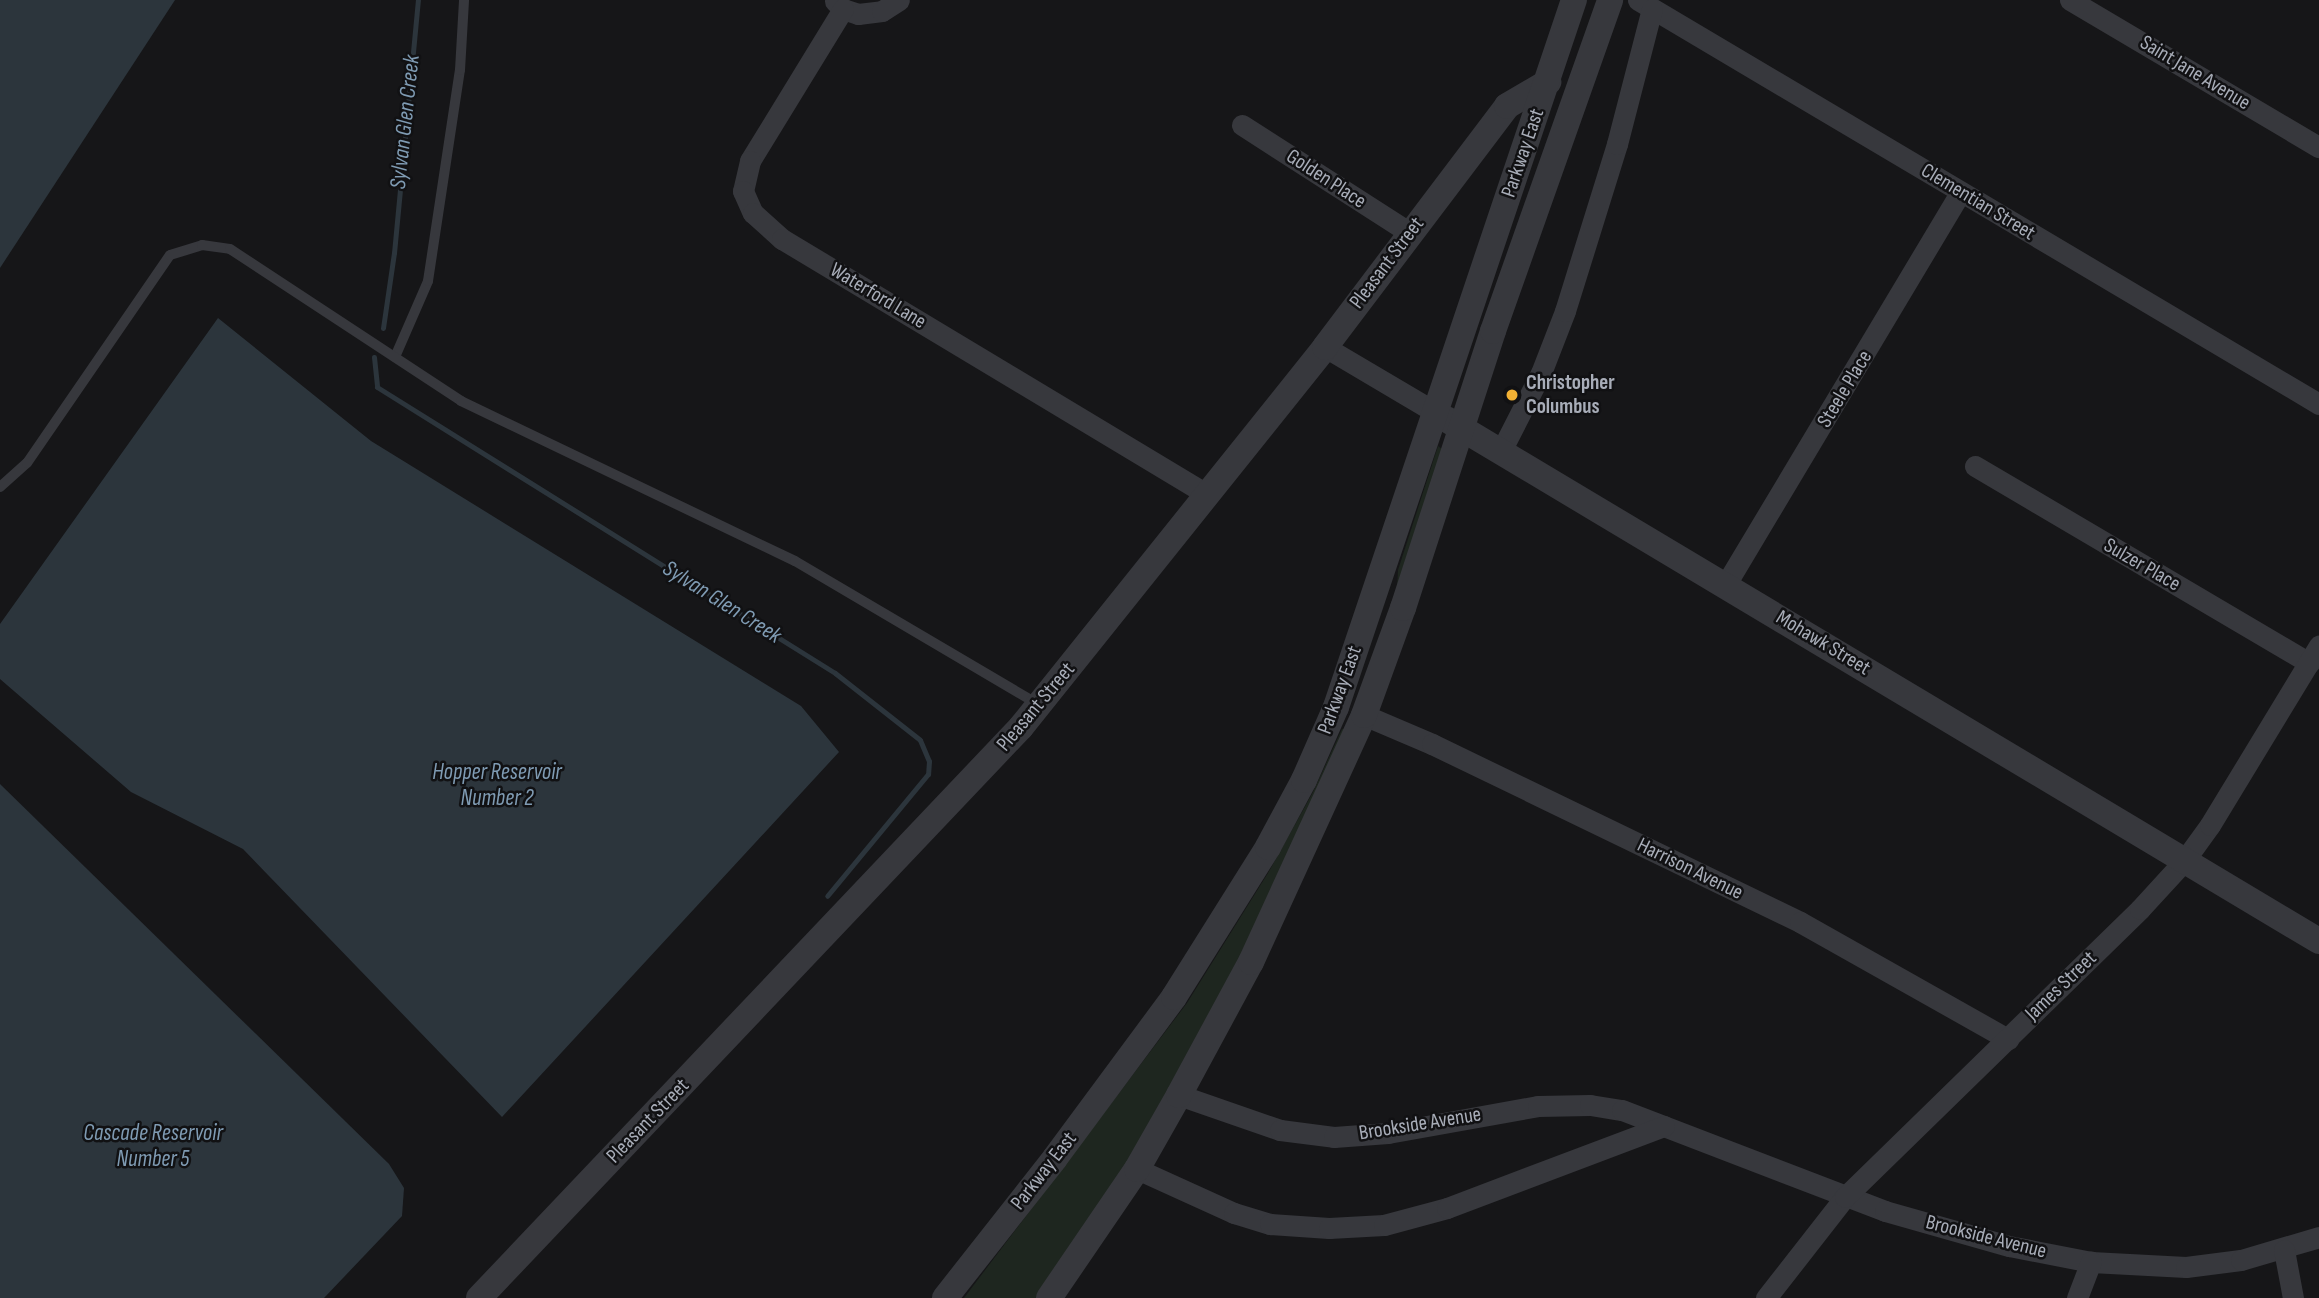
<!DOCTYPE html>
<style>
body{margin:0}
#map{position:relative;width:2319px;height:1298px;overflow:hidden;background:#161618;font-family:"Sofia Sans Condensed",sans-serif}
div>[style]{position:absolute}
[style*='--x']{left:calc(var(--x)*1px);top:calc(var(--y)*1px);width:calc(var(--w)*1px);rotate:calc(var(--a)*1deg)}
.green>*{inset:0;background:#1e261f}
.water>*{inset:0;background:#2c353c}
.stream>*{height:5px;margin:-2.5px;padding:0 2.5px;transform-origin:2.5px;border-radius:2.5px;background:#2c353c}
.service>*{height:10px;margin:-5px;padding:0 5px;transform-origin:5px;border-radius:5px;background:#37383d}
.minor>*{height:21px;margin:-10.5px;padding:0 10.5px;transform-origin:10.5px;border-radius:10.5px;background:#37383d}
.tertiary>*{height:26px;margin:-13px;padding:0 13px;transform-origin:13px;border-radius:13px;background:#37383d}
.dots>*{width:19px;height:19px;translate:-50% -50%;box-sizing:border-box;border:4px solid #111113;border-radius:50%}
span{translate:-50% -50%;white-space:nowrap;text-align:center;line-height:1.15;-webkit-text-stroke:5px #111113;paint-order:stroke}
.street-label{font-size:21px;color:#a8adb8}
.poi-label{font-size:21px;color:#a8adb8;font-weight:700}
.left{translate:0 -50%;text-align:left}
.water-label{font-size:23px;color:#7f9bb3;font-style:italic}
</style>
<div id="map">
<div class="green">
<i style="clip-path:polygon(1438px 446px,1442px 449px,1397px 588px,1398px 570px)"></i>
<i style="clip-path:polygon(1342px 729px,1345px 729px,1273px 891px,1154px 1124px,1037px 1298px,964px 1298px,1187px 1003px,1268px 873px,1313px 792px)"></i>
</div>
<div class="water">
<i style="clip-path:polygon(0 0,175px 0,0 268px)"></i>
<i style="clip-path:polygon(218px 318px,371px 441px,801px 706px,839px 752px,502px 1117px,243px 849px,131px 792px,0 679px,0 624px)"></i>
<i style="clip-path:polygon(0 784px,389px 1164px,404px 1188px,402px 1216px,324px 1298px,0 1298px)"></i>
</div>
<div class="stream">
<i style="--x:383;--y:328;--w:76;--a:-81.7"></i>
<i style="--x:394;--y:253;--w:254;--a:-84.6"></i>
<i style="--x:374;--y:357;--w:30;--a:84"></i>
<i style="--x:377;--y:387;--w:540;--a:31.98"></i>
<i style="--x:835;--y:673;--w:108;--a:38.2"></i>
<i style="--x:920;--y:740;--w:23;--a:67"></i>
<i style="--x:929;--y:761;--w:13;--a:94"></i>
<i style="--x:928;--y:774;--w:158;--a:129.6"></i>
</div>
<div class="service">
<i style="--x:395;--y:357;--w:83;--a:-66.5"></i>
<i style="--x:428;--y:281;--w:213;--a:-81.4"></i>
<i style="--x:460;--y:70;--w:70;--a:-86.7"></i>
<i style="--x:0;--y:487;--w:36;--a:-42"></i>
<i style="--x:27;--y:463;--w:252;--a:-55.5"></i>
<i style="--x:170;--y:255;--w:34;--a:-17"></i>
<i style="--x:202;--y:245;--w:28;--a:8"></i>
<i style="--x:230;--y:249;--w:277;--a:33.3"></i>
<i style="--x:461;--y:401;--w:370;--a:25.6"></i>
<i style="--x:795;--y:561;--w:283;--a:30.5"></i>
</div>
<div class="minor">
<i style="--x:1638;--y:0;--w:792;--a:30.68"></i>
<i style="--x:2070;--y:0;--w:289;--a:30.6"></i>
<i style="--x:835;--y:1;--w:11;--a:45"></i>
<i style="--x:843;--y:9;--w:16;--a:18"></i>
<i style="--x:858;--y:14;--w:24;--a:-7"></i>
<i style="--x:882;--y:11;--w:20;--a:-33"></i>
<i style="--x:843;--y:9;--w:178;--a:121.5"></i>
<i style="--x:750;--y:161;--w:31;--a:103"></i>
<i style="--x:743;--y:191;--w:24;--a:66"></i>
<i style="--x:753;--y:213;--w:39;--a:42"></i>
<i style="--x:782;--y:239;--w:496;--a:31"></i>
<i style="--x:1242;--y:125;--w:200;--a:32.7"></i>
<i style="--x:1325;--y:347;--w:128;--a:30.6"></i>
<i style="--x:1501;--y:451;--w:88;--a:-62.9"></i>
<i style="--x:1541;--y:373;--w:66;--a:-68.8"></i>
<i style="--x:1565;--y:311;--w:175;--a:-72.7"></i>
<i style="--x:1617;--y:144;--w:139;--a:-75.5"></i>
<i style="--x:1975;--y:466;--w:388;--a:30.5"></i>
<i style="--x:1726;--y:584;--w:457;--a:-59.1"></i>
<i style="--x:1364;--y:715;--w:74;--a:23.1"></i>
<i style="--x:1432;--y:744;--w:409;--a:25.8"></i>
<i style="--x:1800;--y:922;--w:239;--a:29.4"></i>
<i style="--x:1179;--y:1095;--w:107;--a:19.1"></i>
<i style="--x:1280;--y:1130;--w:54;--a:7.4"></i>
<i style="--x:1334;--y:1137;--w:54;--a:-4.2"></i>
<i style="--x:1388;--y:1133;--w:152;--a:-10.2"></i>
<i style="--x:1538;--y:1106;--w:52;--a:-1.1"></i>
<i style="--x:1590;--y:1105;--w:32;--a:9"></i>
<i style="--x:1622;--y:1110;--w:282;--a:21"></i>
<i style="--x:1885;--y:1211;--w:129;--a:15.8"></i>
<i style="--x:2009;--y:1246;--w:84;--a:11"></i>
<i style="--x:2091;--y:1262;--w:95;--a:3"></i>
<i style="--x:2186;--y:1267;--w:55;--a:-7.3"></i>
<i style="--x:2241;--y:1260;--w:81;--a:-16.4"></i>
<i style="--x:1137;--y:1169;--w:107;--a:24.4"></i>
<i style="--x:1234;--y:1213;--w:38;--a:17"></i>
<i style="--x:1270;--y:1224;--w:59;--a:3.9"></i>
<i style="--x:1329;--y:1228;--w:55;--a:-3.1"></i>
<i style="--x:1384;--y:1225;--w:65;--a:-15.1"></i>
<i style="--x:1447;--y:1208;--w:232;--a:-20.7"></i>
<i style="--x:2284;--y:1250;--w:49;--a:79.4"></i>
<i style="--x:1766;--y:1298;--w:128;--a:-52"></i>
<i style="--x:1845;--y:1197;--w:412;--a:-44.3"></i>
<i style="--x:2140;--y:909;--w:65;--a:-47.5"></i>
<i style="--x:2184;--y:861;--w:44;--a:-54.2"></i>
<i style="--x:2210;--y:825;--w:210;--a:-58.7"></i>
<i style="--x:2077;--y:1298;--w:39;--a:-69"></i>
</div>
<div class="tertiary">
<i style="--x:1446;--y:419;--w:1017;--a:30.88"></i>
<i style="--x:479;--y:1298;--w:787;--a:-46.49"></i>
<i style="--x:1021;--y:727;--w:487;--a:-51.3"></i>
<i style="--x:1325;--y:347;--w:302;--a:-52.9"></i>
<i style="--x:1507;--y:106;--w:48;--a:-30.3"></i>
<i style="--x:945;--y:1298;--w:178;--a:-51.8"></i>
<i style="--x:1055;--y:1158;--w:200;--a:-53.5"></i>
<i style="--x:1174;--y:997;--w:177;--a:-57.9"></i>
<i style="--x:1268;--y:847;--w:76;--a:-61.8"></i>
<i style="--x:1304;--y:780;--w:80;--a:-66.3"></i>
<i style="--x:1336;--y:707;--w:746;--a:-71.4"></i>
<i style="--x:1049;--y:1298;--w:156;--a:-55.7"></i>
<i style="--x:1137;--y:1169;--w:85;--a:-60.4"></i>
<i style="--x:1179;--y:1095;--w:151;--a:-61.6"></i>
<i style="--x:1251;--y:962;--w:272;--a:-65.4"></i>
<i style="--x:1364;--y:715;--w:114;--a:-70"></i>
<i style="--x:1403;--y:608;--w:291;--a:-72"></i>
<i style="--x:1493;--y:331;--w:351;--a:-70.5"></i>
</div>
<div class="dots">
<i style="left:1512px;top:395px;background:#f2b134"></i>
</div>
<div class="street-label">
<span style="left:2195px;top:73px;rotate:31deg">Saint Jane Avenue</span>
<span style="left:1523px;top:153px;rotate:-71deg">Parkway East</span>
<span style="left:1326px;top:179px;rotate:33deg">Golden Place</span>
<span style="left:1978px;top:202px;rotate:31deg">Clementian Street</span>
<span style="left:1387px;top:263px;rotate:-53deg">Pleasant Street</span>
<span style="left:878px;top:296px;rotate:31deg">Waterford Lane</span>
<span style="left:1845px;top:389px;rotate:-59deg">Steele Place</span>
<span style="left:2142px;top:565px;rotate:30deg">Sulzer Place</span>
<span style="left:1823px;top:643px;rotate:31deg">Mohawk Street</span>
<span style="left:1340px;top:690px;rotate:-70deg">Parkway East</span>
<span style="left:1036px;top:707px;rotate:-50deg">Pleasant Street</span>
<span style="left:1690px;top:869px;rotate:26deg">Harrison Avenue</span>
<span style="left:2061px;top:986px;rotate:-44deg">James Street</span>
<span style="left:648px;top:1121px;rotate:-46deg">Pleasant Street</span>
<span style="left:1420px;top:1124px;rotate:-9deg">Brookside Avenue</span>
<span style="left:1044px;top:1171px;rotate:-52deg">Parkway East</span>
<span style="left:1986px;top:1237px;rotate:14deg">Brookside Avenue</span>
</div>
<div class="poi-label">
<span class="left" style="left:1526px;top:395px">Christopher<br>Columbus</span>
</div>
<div class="water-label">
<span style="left:405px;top:122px;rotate:-84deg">Sylvan Glen Creek</span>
<span style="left:722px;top:602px;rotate:32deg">Sylvan Glen Creek</span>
<span style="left:497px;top:785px">Hopper Reservoir<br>Number 2</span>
<span style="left:153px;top:1146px">Cascade Reservoir<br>Number 5</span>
</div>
</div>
